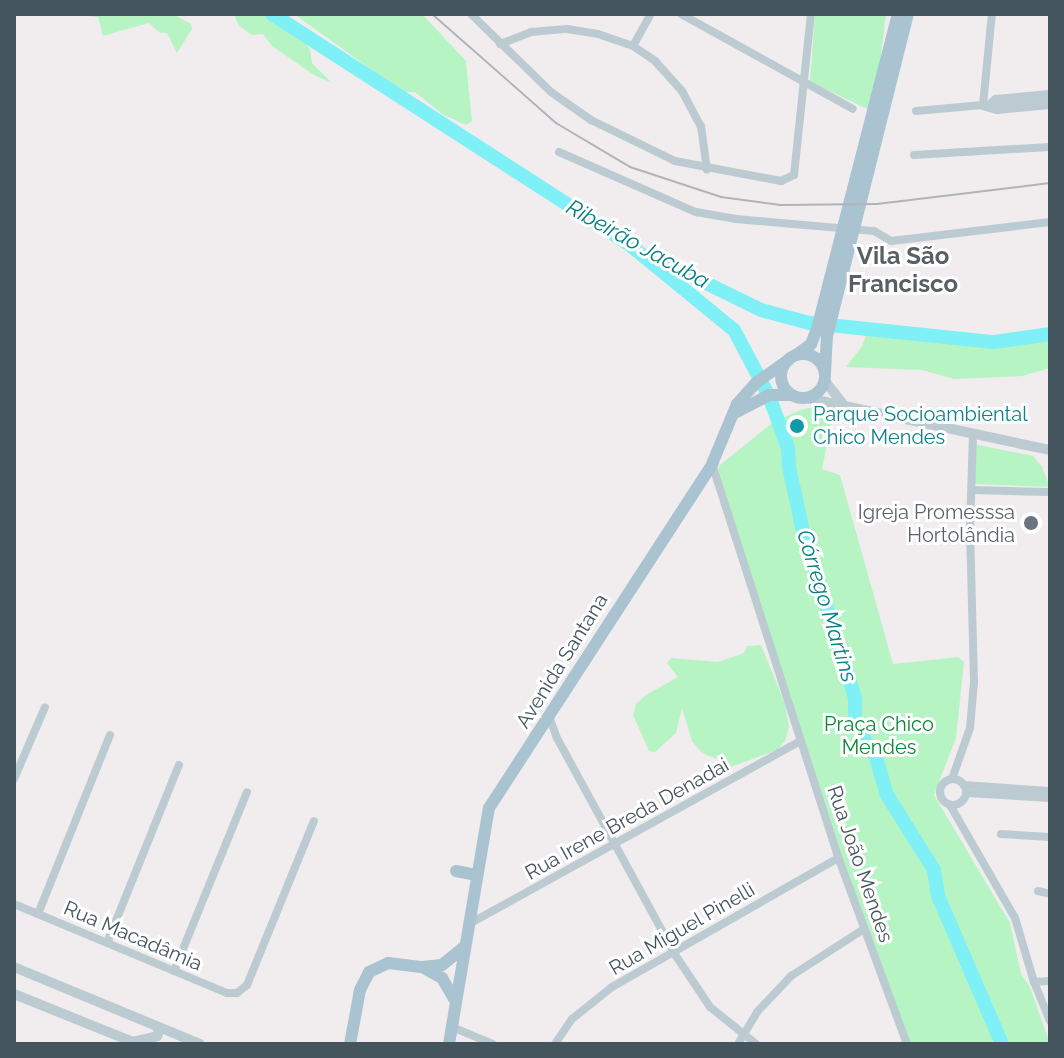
<!DOCTYPE html>
<meta charset="utf-8">
<style>
body{margin:0}
#map{position:relative;width:1064px;height:1058px;overflow:hidden;background:#f1edee;font-family:Raleway,sans-serif}
div>[style]{position:absolute}
[style*='--x']{left:calc(var(--x)*1px);top:calc(var(--y)*1px);width:calc(var(--w)*1px);rotate:calc(var(--a)*1deg)}
.green>*{inset:0;background:#b6f4c4}
.river>*{height:14px;margin:-7px;padding:0 7px;transform-origin:7px;border-radius:7px;background:#7ef0f6}
.minor>*{height:8px;margin:-4px;padding:0 4px;transform-origin:4px;border-radius:4px;background:#bccbd2}
.minor>.ring{margin:-4px;padding:0;box-sizing:content-box;background:none;border:8px solid #bccbd2;border-radius:50%}
.tertiary>*{height:10px;margin:-5px;padding:0 5px;transform-origin:5px;border-radius:5px;background:#bccbd2}
.primary>*{height:12px;margin:-6px;padding:0 6px;transform-origin:6px;border-radius:6px;background:#aac3d0}
.primary>.ring{margin:-6px;padding:0;box-sizing:content-box;background:none;border:12px solid #aac3d0;border-radius:50%}
.rail>*{height:2px;margin:-1px;padding:0 1px;transform-origin:1px;border-radius:1px;background:#afb4b9}
.dots>*{width:22px;height:22px;translate:-50% -50%;box-sizing:border-box;border:4px solid #fff;border-radius:50%}
span{translate:-50% -50%;white-space:nowrap;text-align:center;line-height:1.15;-webkit-text-stroke:6px #fff;paint-order:stroke}
.culture-label{font-size:20px;color:#0d838f}
.left{translate:0 -50%;text-align:left}
.worship-label{font-size:20px;color:#5b616d}
.right{translate:-100% -50%;text-align:right}
.street-label{font-size:20px;color:#44555d}
.park-label{font-size:20px;color:#0c8736}
.water-label{font-size:22px;color:#057d83;font-style:italic}
.quarter-label{font-size:24px;color:#596063;font-weight:700}
.frame{position:absolute;inset:0;border:16px solid #44555d;pointer-events:none}
</style>
<div id="map">
<div class="green">
<i style="clip-path:polygon(60px 14px,173px 14px,191px 24px,192px 29px,177px 53px,167px 33px,160px 33px,149px 23px,103px 36px,98px 17px)"></i>
<i style="clip-path:polygon(234px 14px,266px 14px,296px 34px,310px 49px,312px 63px,332px 83px,314px 75px,272px 46px,263px 34px,252px 35px,239px 26px)"></i>
<i style="clip-path:polygon(294px 14px,422px 14px,466px 61px,472px 121px,466px 125px,442px 114px,415px 92px,396px 92px,390px 83px)"></i>
<i style="clip-path:polygon(815px 14px,886px 14px,874px 112px,810px 82px)"></i>
<i style="clip-path:polygon(866px 335px,997px 346px,1050px 340px,1050px 368px,1022px 376px,954px 379px,922px 370px,846px 367px,862px 346px)"></i>
<i style="clip-path:polygon(818px 406px,834px 410px,822px 469px,840px 475px,893px 664px,958px 657px,964px 662px,956px 738px,934px 795px,1010px 923px,1021px 974px,1030px 987px,1050px 1044px,909px 1044px,852px 889px,716px 472px,720px 465px,772px 423px,800px 410px)"></i>
<i style="clip-path:polygon(973px 444px,1033px 456px,1042px 467px,1050px 487px,974px 484px)"></i>
<i style="clip-path:polygon(761px 645px,785px 704px,789px 727px,785px 741px,777px 750px,728px 768px,723px 761px,702px 753px,692px 741px,682px 708px,676px 733px,655px 752px,649px 751px,633px 715px,636px 704px,646px 695px,678px 677px,667px 663px,671px 658px,718px 662px,744px 653px,747px 646px)"></i>
</div>
<div class="river">
<i style="--x:272;--y:14;--w:432;--a:32.8"></i>
<i style="--x:630;--y:245;--w:134;--a:39.3"></i>
<i style="--x:734;--y:330;--w:75;--a:62.1"></i>
<i style="--x:769;--y:396;--w:55;--a:69.9"></i>
<i style="--x:788;--y:448;--w:19;--a:87"></i>
<i style="--x:789;--y:467;--w:71;--a:77.7"></i>
<i style="--x:804;--y:536;--w:170;--a:72.5"></i>
<i style="--x:855;--y:698;--w:26;--a:90"></i>
<i style="--x:855;--y:724;--w:39;--a:58"></i>
<i style="--x:876;--y:757;--w:40;--a:74"></i>
<i style="--x:887;--y:795;--w:89;--a:57.9"></i>
<i style="--x:934;--y:870;--w:26;--a:81"></i>
<i style="--x:938;--y:896;--w:161;--a:66.6"></i>
<i style="--x:665;--y:263;--w:107;--a:26.1"></i>
<i style="--x:761;--y:310;--w:50;--a:15.2"></i>
<i style="--x:809;--y:323;--w:186;--a:5.9"></i>
<i style="--x:994;--y:342;--w:57;--a:-8.1"></i>
</div>
<div class="minor">
<i style="--x:471;--y:14;--w:112;--a:44.3"></i>
<i style="--x:551;--y:92;--w:49;--a:35"></i>
<i style="--x:591;--y:120;--w:93;--a:26"></i>
<i style="--x:675;--y:161;--w:108;--a:10.7"></i>
<i style="--x:781;--y:181;--w:14;--a:-25"></i>
<i style="--x:794;--y:175;--w:162;--a:-84"></i>
<i style="--x:681;--y:14;--w:196;--a:28.9"></i>
<i style="--x:500;--y:44;--w:33;--a:-21"></i>
<i style="--x:531;--y:32;--w:36;--a:-5"></i>
<i style="--x:567;--y:29;--w:31;--a:9"></i>
<i style="--x:598;--y:34;--w:37;--a:19"></i>
<i style="--x:633;--y:46;--w:27;--a:34"></i>
<i style="--x:655;--y:61;--w:40;--a:48"></i>
<i style="--x:682;--y:91;--w:40;--a:62"></i>
<i style="--x:701;--y:126;--w:44;--a:82.2"></i>
<i style="--x:633;--y:46;--w:37;--a:-61"></i>
<i style="--x:916;--y:111;--w:67;--a:-5.1"></i>
<i style="--x:983;--y:105;--w:91;--a:-84.4"></i>
<i style="--x:559;--y:152;--w:150;--a:23.7"></i>
<i style="--x:696;--y:212;--w:41;--a:9.9"></i>
<i style="--x:736;--y:219;--w:139;--a:5"></i>
<i style="--x:874;--y:231;--w:20;--a:30"></i>
<i style="--x:891;--y:241;--w:160;--a:-6.8"></i>
<i style="--x:914;--y:155;--w:136;--a:-3.4"></i>
<i style="--x:712;--y:464;--w:410;--a:72.2"></i>
<i style="--x:837;--y:854;--w:202;--a:69.8"></i>
<i style="--x:972;--y:490;--w:78;--a:1.5"></i>
<i style="--x:550;--y:719;--w:20;--a:70"></i>
<i style="--x:557;--y:738;--w:245;--a:61.4"></i>
<i style="--x:674;--y:953;--w:65;--a:56.3"></i>
<i style="--x:710;--y:1007;--w:59;--a:38.8"></i>
<i class="ring" style="left:940px;top:779px;width:18px;height:18px"></i>
<i style="--x:14;--y:779;--w:78;--a:-66.7"></i>
<i style="--x:952;--y:779;--w:54;--a:-70.6"></i>
<i style="--x:970;--y:728;--w:46;--a:-85"></i>
<i style="--x:974;--y:682;--w:154;--a:-91.5"></i>
<i style="--x:970;--y:528;--w:93;--a:-88.2"></i>
<i style="--x:964;--y:785;--w:86;--a:4"></i>
<i style="--x:967;--y:793;--w:83;--a:3.4"></i>
<i style="--x:950;--y:805;--w:130;--a:60.1"></i>
<i style="--x:1015;--y:918;--w:67;--a:73.5"></i>
<i style="--x:1034;--y:982;--w:42;--a:67.7"></i>
<i style="--x:1001;--y:834;--w:49;--a:3.5"></i>
<i style="--x:1038;--y:891;--w:12;--a:14"></i>
<i style="--x:14;--y:904;--w:231;--a:22.7"></i>
<i style="--x:227;--y:993;--w:10;--a:0"></i>
<i style="--x:237;--y:993;--w:13;--a:-39"></i>
<i style="--x:247;--y:985;--w:177;--a:-67.8"></i>
<i style="--x:38;--y:914;--w:193;--a:-68.1"></i>
<i style="--x:469;--y:924;--w:379;--a:-28.9"></i>
<i style="--x:107;--y:943;--w:192;--a:-68"></i>
<i style="--x:174;--y:971;--w:193;--a:-67.8"></i>
<i style="--x:1034;--y:982;--w:16;--a:-4"></i>
<i style="--x:452;--y:1027;--w:44;--a:22.5"></i>
<i style="--x:555;--y:1044;--w:30;--a:-56"></i>
<i style="--x:572;--y:1019;--w:51;--a:-38.7"></i>
<i style="--x:612;--y:987;--w:260;--a:-29.7"></i>
<i style="--x:738;--y:1044;--w:37;--a:-59"></i>
<i style="--x:757;--y:1012;--w:50;--a:-46.6"></i>
<i style="--x:791;--y:976;--w:87;--a:-32.8"></i>
</div>
<div class="tertiary">
<i style="--x:983;--y:105;--w:15;--a:16"></i>
<i style="--x:997;--y:109;--w:53;--a:-5.4"></i>
<i style="--x:990;--y:105;--w:8;--a:-40"></i>
<i style="--x:996;--y:100;--w:54;--a:-5.3"></i>
<i style="--x:825;--y:381;--w:28;--a:52"></i>
<i style="--x:807;--y:398;--w:249;--a:12.1"></i>
<i style="--x:14;--y:967;--w:201;--a:22.5"></i>
<i style="--x:14;--y:994;--w:134;--a:22"></i>
<i style="--x:132;--y:1042;--w:26;--a:-13"></i>
<i style="--x:157;--y:1036;--w:9;--a:-72"></i>
</div>
<div class="primary">
<i class="ring" style="left:781px;top:354px;width:32px;height:32px"></i>
<i style="--x:796;--y:355;--w:19;--a:-36"></i>
<i style="--x:811;--y:344;--w:16;--a:-68"></i>
<i style="--x:817;--y:329;--w:325;--a:-75.6"></i>
<i style="--x:825;--y:373;--w:37;--a:-87"></i>
<i style="--x:827;--y:336;--w:332;--a:-75.9"></i>
<i style="--x:733;--y:414;--w:41;--a:-27.8"></i>
<i style="--x:769;--y:395;--w:21;--a:0"></i>
<i style="--x:456;--y:871;--w:20;--a:11"></i>
<i style="--x:424;--y:968;--w:21;--a:29"></i>
<i style="--x:442;--y:978;--w:24;--a:60"></i>
<i style="--x:350;--y:1044;--w:55;--a:-79.5"></i>
<i style="--x:360;--y:990;--w:20;--a:-63"></i>
<i style="--x:369;--y:972;--w:21;--a:-25"></i>
<i style="--x:388;--y:963;--w:35;--a:7"></i>
<i style="--x:423;--y:967;--w:19;--a:-6"></i>
<i style="--x:442;--y:965;--w:27;--a:-39"></i>
<i style="--x:449;--y:1044;--w:239;--a:-80.4"></i>
<i style="--x:489;--y:808;--w:410;--a:-57"></i>
<i style="--x:712;--y:464;--w:65;--a:-67.4"></i>
<i style="--x:737;--y:404;--w:30;--a:-48"></i>
<i style="--x:757;--y:382;--w:38;--a:-35"></i>
</div>
<div class="rail">
<i style="--x:432;--y:14;--w:165;--a:41.3"></i>
<i style="--x:556;--y:123;--w:86;--a:30.7"></i>
<i style="--x:630;--y:167;--w:96;--a:18.2"></i>
<i style="--x:721;--y:197;--w:60;--a:7.7"></i>
<i style="--x:780;--y:205;--w:97;--a:-0.6"></i>
<i style="--x:877;--y:204;--w:174;--a:-6.9"></i>
</div>
<div class="dots">
<i style="left:797px;top:426px;background:#0f9aa8"></i>
<i style="left:1031px;top:523px;background:#6b7280"></i>
</div>
<div class="culture-label">
<span class="left" style="left:813px;top:426px">Parque Socioambiental<br>Chico Mendes</span>
</div>
<div class="worship-label">
<span class="right" style="left:1015px;top:524px">Igreja Promesssa<br>Hortolândia</span>
</div>
<div class="street-label">
<span style="left:562px;top:661px;rotate:-58deg">Avenida Santana</span>
<span style="left:627px;top:819px;rotate:-29deg">Rua Irene Breda Denadai</span>
<span style="left:860px;top:864px;rotate:71deg">Rua João Mendes</span>
<span style="left:682px;top:929px;rotate:-30deg">Rua Miguel Pinelli</span>
<span style="left:133px;top:936px;rotate:23deg">Rua Macadâmia</span>
</div>
<div class="park-label">
<span style="left:879px;top:736px">Praça Chico<br>Mendes</span>
</div>
<div class="water-label">
<span style="left:638px;top:244px;rotate:29deg">Ribeirão Jacuba</span>
<span style="left:827px;top:606px;rotate:73deg">Córrego Martins</span>
</div>
<div class="quarter-label">
<span style="left:903px;top:270px">Vila São<br>Francisco</span>
</div>
<div class="frame"></div>
</div>
